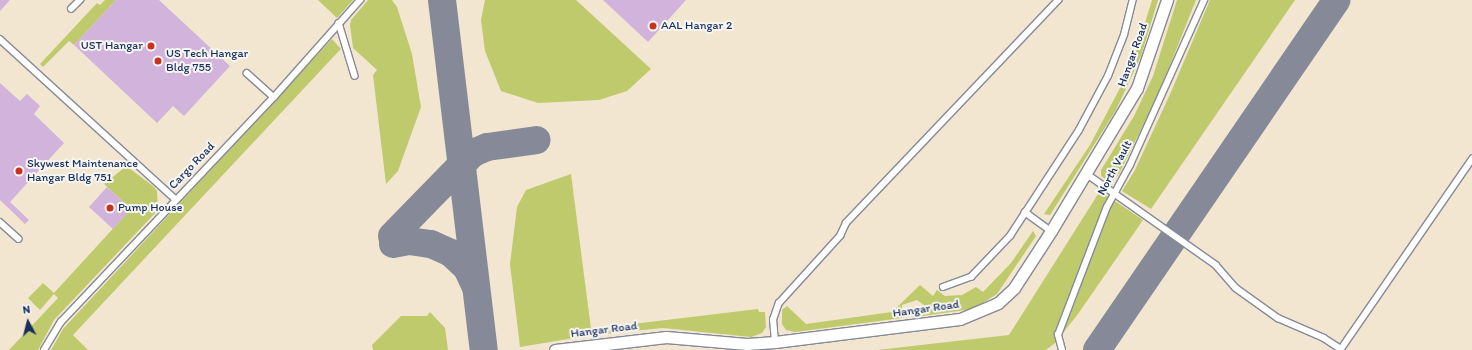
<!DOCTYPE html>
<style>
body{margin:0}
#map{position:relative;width:1472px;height:350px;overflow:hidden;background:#f2e6d1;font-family:Itim,sans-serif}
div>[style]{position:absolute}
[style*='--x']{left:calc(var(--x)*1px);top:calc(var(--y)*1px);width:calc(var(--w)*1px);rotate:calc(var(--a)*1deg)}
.green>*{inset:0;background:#beca6b}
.taxiway>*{height:28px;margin:-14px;padding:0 14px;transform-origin:14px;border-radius:14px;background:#868a98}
.building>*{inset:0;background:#d2b3db}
.roads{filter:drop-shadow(1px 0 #868a98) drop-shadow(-1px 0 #868a98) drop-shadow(0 1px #868a98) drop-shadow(0 -1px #868a98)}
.service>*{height:5.5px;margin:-2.75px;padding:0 2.75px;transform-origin:2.75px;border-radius:2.75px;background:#fff}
.minor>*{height:11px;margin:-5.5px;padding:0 5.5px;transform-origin:5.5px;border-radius:5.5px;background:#fff}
.dots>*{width:11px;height:11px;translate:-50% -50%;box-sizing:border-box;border:2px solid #f6f6f2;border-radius:50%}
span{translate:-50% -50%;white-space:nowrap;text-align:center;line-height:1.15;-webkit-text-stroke:4px #f6f6f2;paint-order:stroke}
.poi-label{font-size:12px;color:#1b2f5e}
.left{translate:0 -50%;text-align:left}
.right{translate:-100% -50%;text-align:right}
.street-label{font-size:12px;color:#1b2f5e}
.north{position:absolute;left:8px;top:302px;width:40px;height:40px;-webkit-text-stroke:3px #f6f6f2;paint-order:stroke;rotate:353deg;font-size:11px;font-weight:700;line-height:16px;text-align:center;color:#1b2f5e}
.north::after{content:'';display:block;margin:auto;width:14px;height:18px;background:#1b2f5e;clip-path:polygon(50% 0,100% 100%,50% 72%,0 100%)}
</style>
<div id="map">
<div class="green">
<i style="clip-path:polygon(105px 0,116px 0,74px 45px,69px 41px,43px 67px,40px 64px,97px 3px,100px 5px)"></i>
<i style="clip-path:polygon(318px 0,353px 0,337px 18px)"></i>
<i style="clip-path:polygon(368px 0,392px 0,397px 7px,412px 54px,421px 107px,398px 171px,386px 184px,373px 75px,377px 70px,353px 48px,350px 25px,351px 20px)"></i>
<i style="clip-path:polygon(485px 0,576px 0,651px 69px,627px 91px,599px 100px,538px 103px,501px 91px,485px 51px,481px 20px)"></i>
<i style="clip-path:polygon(1152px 0,1158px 0,1141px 56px,1116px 110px,1050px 215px,1044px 214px,1090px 145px,1120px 88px,1137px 49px)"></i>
<i style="clip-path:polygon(1177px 0,1196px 0,1158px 95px,1119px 174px,1111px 183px,1101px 176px,1101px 170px,1134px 116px,1153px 76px)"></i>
<i style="clip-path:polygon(1210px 0,1295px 0,1151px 209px,1122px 191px,1135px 170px,1171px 92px)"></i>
<i style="clip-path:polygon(332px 39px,341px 49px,337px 53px,73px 335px,88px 350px,51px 350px,63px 329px)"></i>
<i style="clip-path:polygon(124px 168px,129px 168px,153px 186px,157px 191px,158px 210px,54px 320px,38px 350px,9px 350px,58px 298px,54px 294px,40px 310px,28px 298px,43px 283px,54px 293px,131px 209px,104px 184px)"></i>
<i style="clip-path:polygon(571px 174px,591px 329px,758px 309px,759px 312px,765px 312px,766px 327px,762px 333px,751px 337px,663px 328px,586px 336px,520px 347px,510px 264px,517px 207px,526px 190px)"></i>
<i style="clip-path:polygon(1100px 191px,1143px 220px,1078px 314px,1055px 343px,1046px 350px,877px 350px,1009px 335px)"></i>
<i style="clip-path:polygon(1033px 231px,1036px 236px,997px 294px,973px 309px,922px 316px,926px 311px,925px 306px,917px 300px,902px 305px,902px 318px,795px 332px,786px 330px,782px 324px,782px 310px,787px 306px,806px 324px,892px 312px,920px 285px,933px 296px,937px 290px,945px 296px,962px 295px,976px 287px,983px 292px,1011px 263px)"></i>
<i style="clip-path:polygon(430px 312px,445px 328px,448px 350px,373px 350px,372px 345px,401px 316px,427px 316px)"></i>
</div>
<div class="taxiway">
<i style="--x:442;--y:0;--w:353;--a:83.2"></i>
<i style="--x:392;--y:236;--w:116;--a:-45.7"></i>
<i style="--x:473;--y:153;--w:15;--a:-23"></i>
<i style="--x:487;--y:147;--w:50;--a:-8"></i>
<i style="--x:393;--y:244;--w:16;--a:-11"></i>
<i style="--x:409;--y:241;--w:22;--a:8"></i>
<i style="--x:431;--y:244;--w:22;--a:24"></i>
<i style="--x:451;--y:253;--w:22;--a:43"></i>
<i style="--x:467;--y:268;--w:21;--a:65"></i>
<i style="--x:1097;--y:350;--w:424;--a:-55.6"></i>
</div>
<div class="building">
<i style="clip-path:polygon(0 0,10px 0,0 11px)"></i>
<i style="clip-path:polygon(116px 0,159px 0,230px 66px,184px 116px,173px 106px,157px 123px,74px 45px)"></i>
<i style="clip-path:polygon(603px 0,686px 0,648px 42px)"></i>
<i style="clip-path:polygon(0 83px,20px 101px,27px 94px,40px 106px,34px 114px,64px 143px,10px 202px,29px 220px,25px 224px,0 200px)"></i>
<i style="clip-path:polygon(107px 187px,131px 209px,113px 229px,89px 207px)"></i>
</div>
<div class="roads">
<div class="service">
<i style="--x:71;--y:9;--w:13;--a:-45"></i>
<i style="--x:339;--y:23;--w:55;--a:73.2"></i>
<i style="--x:0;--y:39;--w:237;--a:42.4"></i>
<i style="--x:247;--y:73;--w:36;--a:42"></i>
<i style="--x:1087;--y:174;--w:158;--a:35.2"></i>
<i style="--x:1216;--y:265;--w:30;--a:49"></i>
<i style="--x:1236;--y:288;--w:52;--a:35.5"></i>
<i style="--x:1278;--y:318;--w:50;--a:23.5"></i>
<i style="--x:1324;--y:338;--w:20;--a:33"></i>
<i style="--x:1341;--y:349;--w:231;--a:-55.4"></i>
<i style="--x:1025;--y:212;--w:32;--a:36"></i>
<i style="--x:0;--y:222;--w:25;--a:42"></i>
<i style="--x:943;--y:287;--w:30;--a:-20"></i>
<i style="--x:971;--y:277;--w:57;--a:-46.4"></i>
<i style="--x:1010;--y:236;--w:126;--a:-56.9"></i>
<i style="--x:1079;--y:130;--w:61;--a:-61.8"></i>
<i style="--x:1108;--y:76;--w:44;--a:-68.7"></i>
<i style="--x:1124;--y:35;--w:36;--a:-76"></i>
<i style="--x:775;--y:342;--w:22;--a:-95"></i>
<i style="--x:773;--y:320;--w:18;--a:-71"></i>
<i style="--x:779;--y:303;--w:91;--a:-47.7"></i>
<i style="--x:840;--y:236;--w:14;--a:-65"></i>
<i style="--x:846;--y:223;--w:308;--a:-46.4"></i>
<i style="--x:44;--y:350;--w:33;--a:-59"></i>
<i style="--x:61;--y:322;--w:310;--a:-46.6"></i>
<i style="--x:274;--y:97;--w:130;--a:-48.4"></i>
<i style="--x:1062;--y:350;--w:16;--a:-105"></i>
<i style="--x:1058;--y:335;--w:137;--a:-69.1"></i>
<i style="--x:1107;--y:207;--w:48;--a:-61.3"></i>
<i style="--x:1130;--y:165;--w:181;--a:-65.8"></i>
</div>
<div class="minor">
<i style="--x:555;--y:350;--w:112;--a:-6.7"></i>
<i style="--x:666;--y:337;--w:81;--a:4.9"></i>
<i style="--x:747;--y:344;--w:28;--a:-4"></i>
<i style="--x:775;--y:342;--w:186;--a:-7.1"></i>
<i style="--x:960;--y:319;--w:41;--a:-22.8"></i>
<i style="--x:998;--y:303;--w:22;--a:-43"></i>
<i style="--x:1014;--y:288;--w:68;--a:-57"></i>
<i style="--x:1051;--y:231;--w:167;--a:-59"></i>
<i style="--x:1137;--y:88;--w:93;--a:-71.2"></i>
</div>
</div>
<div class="dots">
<i style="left:653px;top:26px;background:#c8321e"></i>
<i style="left:151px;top:46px;background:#c8321e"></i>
<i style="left:158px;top:61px;background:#c8321e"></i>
<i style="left:19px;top:171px;background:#c8321e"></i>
<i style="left:110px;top:208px;background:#c8321e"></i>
</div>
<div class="poi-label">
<span class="left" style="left:661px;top:26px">AAL Hangar 2</span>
<span class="right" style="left:143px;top:46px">UST Hangar</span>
<span class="left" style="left:166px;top:61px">US Tech Hangar<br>Bldg 755</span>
<span class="left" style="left:27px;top:171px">Skywest Maintenance<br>Hangar Bldg 751</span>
<span class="left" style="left:118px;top:208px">Pump House</span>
</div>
<div class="street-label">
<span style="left:1133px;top:55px;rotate:-70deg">Hangar Road</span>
<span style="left:192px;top:166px;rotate:-46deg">Cargo Road</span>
<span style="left:1115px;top:168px;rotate:-62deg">North Vault</span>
<span style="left:926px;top:309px;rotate:-8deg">Hangar Road</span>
<span style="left:604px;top:330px;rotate:-7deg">Hangar Road</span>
</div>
<div class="north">N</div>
</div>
